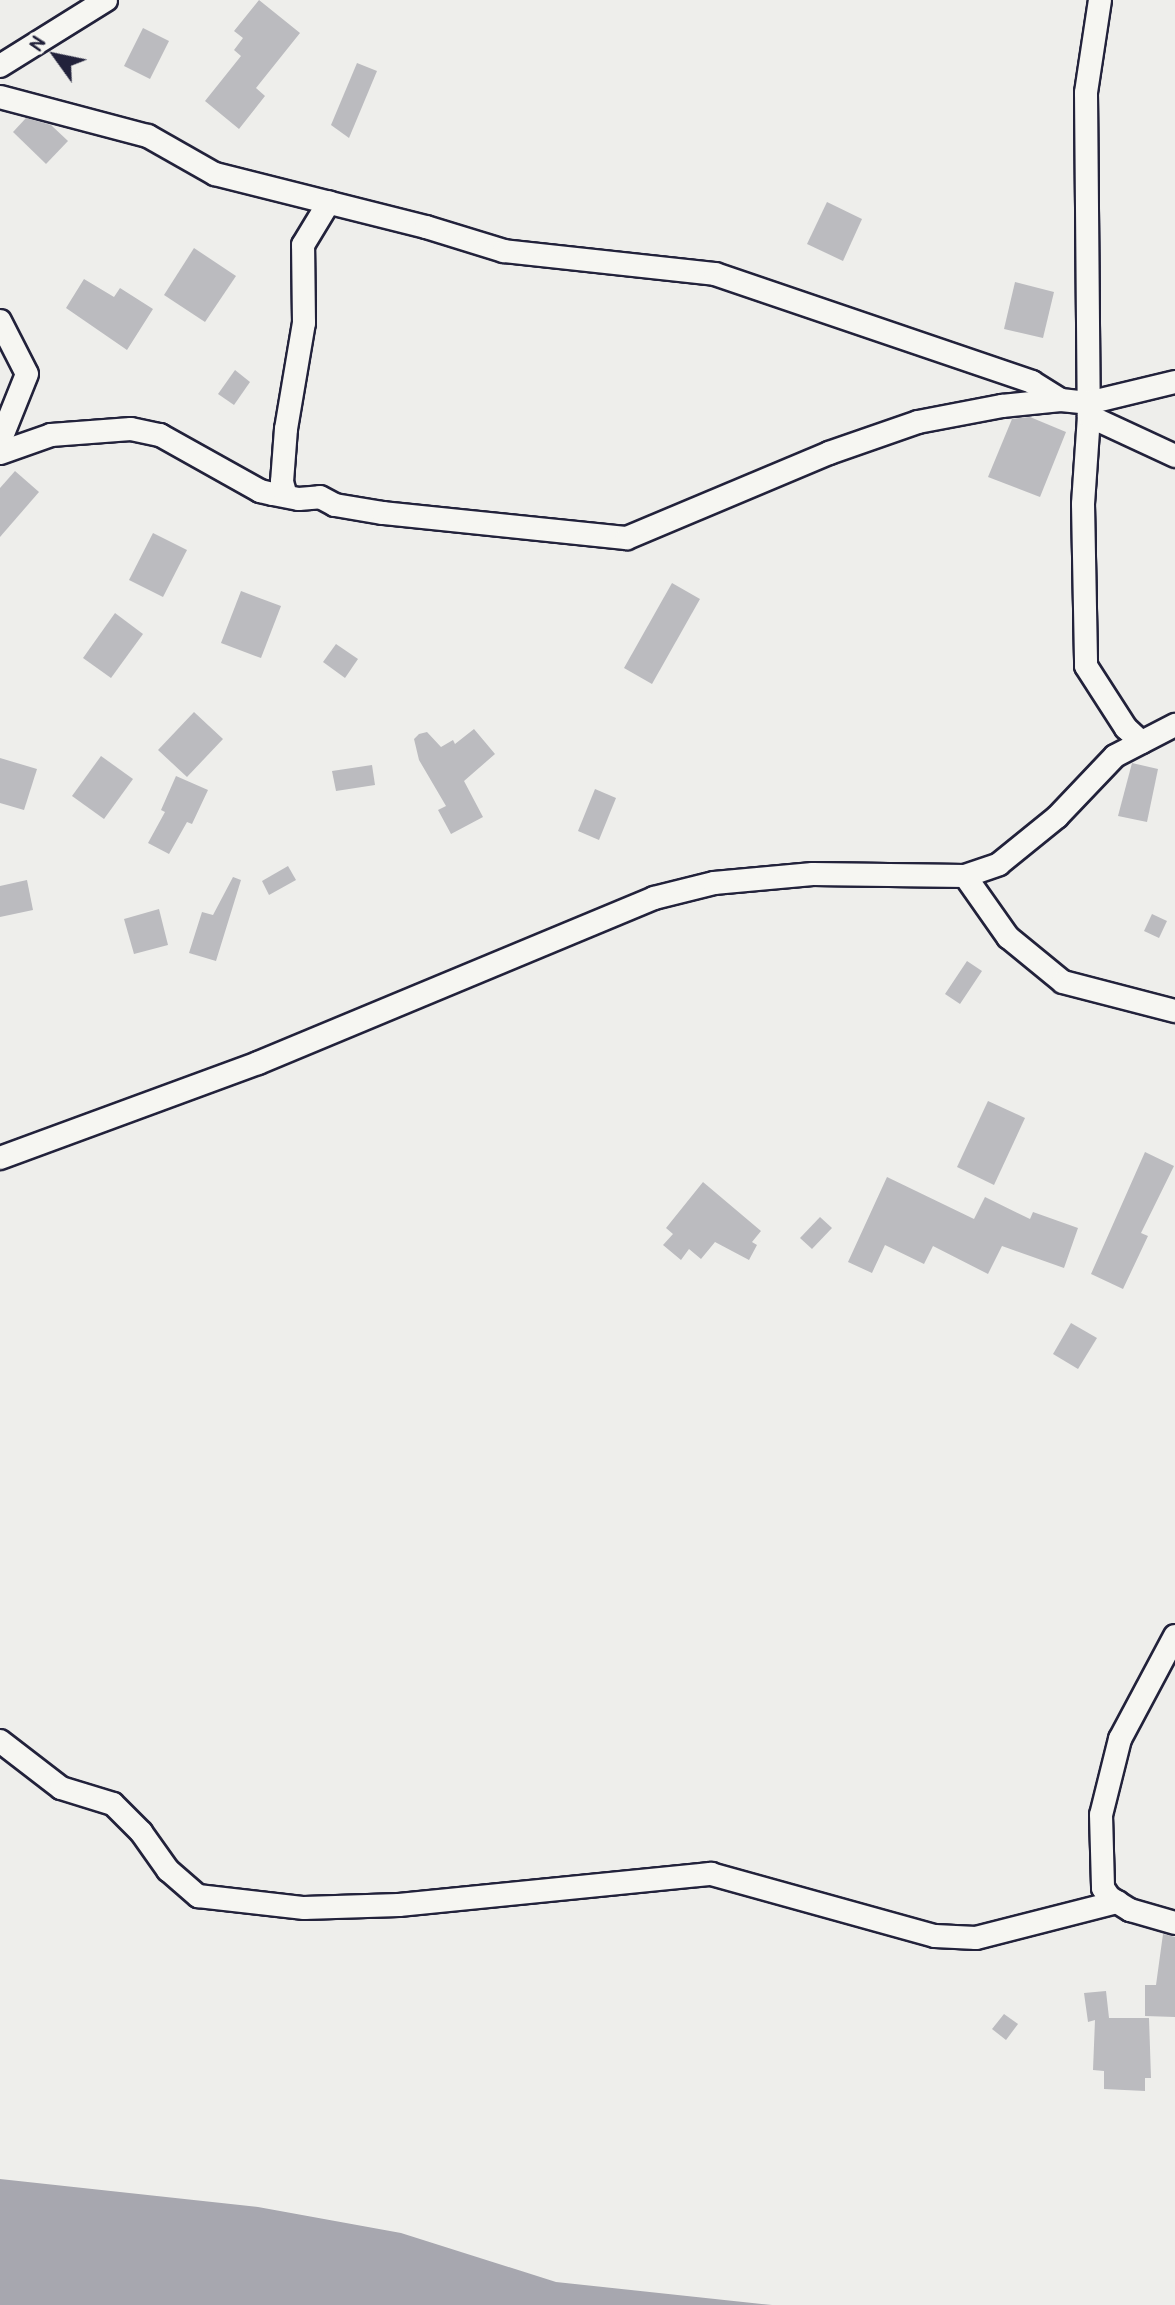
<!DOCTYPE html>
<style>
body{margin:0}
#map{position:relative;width:1175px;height:2305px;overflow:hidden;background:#eeeeeb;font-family:"Patrick Hand",sans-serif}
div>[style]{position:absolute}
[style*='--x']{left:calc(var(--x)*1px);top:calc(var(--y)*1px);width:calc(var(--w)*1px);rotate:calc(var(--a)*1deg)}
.water>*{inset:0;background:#a7a7af}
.building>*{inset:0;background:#bbbbbf}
.roads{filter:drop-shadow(2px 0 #22223b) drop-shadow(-2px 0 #22223b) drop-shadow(0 2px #22223b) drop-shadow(0 -2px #22223b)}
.minor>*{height:22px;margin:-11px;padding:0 11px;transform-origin:11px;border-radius:11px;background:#f6f6f2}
span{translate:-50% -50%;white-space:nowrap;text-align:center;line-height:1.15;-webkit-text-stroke:6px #f6f6f2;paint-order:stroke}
.north{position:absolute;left:16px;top:16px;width:80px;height:80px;-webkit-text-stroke:6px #f6f6f2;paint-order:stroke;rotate:303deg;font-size:22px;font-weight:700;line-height:32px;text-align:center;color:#22223b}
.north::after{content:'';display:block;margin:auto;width:28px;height:36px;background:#22223b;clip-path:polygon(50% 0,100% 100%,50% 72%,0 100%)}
</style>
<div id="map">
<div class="water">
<i style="clip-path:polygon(0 2179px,258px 2207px,401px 2233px,556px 2282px,772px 2305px,0 2305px)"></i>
</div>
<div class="building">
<i style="clip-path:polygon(259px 0,300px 33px,256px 88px,265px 96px,239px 129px,205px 101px,241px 56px,234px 50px,243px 38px,234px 31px)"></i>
<i style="clip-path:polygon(143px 28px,169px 41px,150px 79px,124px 66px)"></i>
<i style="clip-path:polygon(357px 63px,377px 71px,349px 138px,331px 125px)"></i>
<i style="clip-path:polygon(26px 118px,51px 125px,68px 141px,46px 164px,13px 132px)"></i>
<i style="clip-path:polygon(827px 202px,862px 219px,843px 261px,807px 244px)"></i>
<i style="clip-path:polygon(194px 248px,236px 276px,205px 322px,164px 295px)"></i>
<i style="clip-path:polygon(84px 279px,114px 297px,120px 288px,153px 309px,127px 350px,66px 308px)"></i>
<i style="clip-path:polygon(1015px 282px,1054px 292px,1043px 338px,1004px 329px)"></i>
<i style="clip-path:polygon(235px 370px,250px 382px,234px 405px,218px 394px)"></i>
<i style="clip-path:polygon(1030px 417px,1066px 432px,1040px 497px,988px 477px,1012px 419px)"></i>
<i style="clip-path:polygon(15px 471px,39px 492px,0 537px,0 488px)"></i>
<i style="clip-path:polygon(153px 533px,187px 550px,163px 597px,129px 580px)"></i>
<i style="clip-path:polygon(672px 583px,700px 599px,652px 684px,624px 668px)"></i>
<i style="clip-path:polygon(241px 591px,281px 606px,261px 658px,221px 643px)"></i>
<i style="clip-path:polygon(115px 613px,143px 634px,111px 678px,83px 658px)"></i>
<i style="clip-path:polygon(336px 644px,358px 659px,345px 678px,323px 662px)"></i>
<i style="clip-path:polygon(194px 712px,223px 739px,187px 777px,158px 750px)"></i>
<i style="clip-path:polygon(474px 729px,495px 754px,464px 781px,483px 817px,451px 834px,438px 810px,446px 806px,419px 760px,414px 739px,419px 734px,427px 732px,441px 747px,453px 740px,455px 744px)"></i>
<i style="clip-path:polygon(101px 756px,133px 779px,104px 819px,72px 796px)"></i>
<i style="clip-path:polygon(0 758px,37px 769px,24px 810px,0 803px)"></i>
<i style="clip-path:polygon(1132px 763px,1158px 769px,1147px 822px,1118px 816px)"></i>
<i style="clip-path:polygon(372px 765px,375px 785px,336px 791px,332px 771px)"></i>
<i style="clip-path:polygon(176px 776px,208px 790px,192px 824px,187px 822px,169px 854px,148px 843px,165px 812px,161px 810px)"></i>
<i style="clip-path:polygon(595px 789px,616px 798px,599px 840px,578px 831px)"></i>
<i style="clip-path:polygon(288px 866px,296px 880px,269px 895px,262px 881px)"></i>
<i style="clip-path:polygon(233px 877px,241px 880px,216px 961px,189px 953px,202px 912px,213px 915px)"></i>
<i style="clip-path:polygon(27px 880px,33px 910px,0 917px,0 886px)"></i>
<i style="clip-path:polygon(159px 909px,168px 945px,134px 954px,124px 919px)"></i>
<i style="clip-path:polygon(1152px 914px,1167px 921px,1159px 938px,1144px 931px)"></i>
<i style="clip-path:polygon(967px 961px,982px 971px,960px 1004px,945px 994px)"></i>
<i style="clip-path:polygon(988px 1101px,1025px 1118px,994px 1185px,957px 1167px)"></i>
<i style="clip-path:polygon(1145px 1152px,1174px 1166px,1141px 1233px,1148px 1236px,1123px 1289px,1091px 1274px)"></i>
<i style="clip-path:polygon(887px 1177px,974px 1219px,985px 1197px,1030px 1219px,1033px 1212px,1078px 1228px,1064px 1268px,1002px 1246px,988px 1274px,933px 1246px,924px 1264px,885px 1245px,872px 1273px,848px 1262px)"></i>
<i style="clip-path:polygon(703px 1182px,761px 1231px,752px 1242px,757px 1245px,749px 1260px,715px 1242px,701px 1259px,689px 1249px,681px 1260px,663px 1245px,673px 1234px,666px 1228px)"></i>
<i style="clip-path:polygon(820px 1217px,832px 1228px,812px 1249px,800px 1238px)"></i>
<i style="clip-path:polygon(1071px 1323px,1097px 1338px,1078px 1369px,1053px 1354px)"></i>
<i style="clip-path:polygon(1163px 1934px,1175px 1937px,1175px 2017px,1145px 2016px,1145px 1985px,1156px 1985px)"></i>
<i style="clip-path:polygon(1106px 1991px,1109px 2018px,1149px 2018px,1151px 2078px,1145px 2078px,1145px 2091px,1104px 2089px,1104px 2071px,1093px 2070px,1095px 2020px,1088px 2022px,1084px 1993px)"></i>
<i style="clip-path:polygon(1004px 2014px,1018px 2024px,1006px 2040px,992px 2029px)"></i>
</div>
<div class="roads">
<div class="minor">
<i style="--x:1100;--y:0;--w:94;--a:98.6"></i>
<i style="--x:1086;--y:93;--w:323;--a:89.5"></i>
<i style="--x:1089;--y:416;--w:88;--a:93.9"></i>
<i style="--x:1083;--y:504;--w:162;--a:88.9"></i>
<i style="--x:1086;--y:666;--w:74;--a:57.2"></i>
<i style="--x:1126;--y:728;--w:21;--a:43"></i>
<i style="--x:0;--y:66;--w:125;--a:-31.9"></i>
<i style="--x:0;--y:97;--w:153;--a:14.8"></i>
<i style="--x:148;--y:136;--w:77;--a:29.6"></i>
<i style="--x:215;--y:174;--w:218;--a:14.1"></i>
<i style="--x:426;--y:227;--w:82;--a:17.1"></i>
<i style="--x:504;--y:251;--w:212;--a:6.2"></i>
<i style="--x:715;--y:274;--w:335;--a:18.8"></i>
<i style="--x:1032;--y:382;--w:34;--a:32"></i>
<i style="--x:0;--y:321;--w:59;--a:63"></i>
<i style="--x:27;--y:374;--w:72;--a:111.9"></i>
<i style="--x:1089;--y:416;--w:95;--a:24.9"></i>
<i style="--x:0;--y:453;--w:54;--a:-19.4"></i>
<i style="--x:51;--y:435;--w:80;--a:-4.3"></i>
<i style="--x:131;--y:429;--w:30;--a:12"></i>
<i style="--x:160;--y:435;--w:115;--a:29.2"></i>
<i style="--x:260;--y:491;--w:13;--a:13"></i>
<i style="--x:273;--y:494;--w:26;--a:11"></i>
<i style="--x:299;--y:499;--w:21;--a:-5"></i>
<i style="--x:320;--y:497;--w:17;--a:28"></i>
<i style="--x:335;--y:505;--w:49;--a:9.5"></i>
<i style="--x:383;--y:513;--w:245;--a:5.9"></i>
<i style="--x:627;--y:538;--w:219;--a:-22.8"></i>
<i style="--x:829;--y:453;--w:94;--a:-19.2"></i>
<i style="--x:918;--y:422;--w:86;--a:-10.8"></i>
<i style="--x:1002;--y:406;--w:59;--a:-5.8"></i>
<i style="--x:1061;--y:400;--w:27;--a:6"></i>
<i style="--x:1088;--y:403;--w:89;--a:-13.6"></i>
<i style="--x:286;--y:496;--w:15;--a:-106"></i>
<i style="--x:282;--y:482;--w:53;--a:-85.7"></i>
<i style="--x:286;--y:429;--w:108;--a:-80.4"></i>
<i style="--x:304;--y:323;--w:78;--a:-90.7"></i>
<i style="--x:303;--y:245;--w:50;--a:-58.8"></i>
<i style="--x:965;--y:876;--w:75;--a:54.8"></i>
<i style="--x:1008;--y:937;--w:71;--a:39.3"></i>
<i style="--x:1063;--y:982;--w:116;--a:14.5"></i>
<i style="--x:0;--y:1158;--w:275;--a:-20.2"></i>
<i style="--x:258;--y:1063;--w:429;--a:-22.6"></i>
<i style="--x:654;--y:898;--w:62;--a:-14"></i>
<i style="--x:714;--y:883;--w:99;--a:-5.2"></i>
<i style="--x:813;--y:874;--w:152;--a:0.8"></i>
<i style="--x:965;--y:876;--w:36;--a:-19"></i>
<i style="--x:999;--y:864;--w:75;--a:-39"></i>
<i style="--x:1057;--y:817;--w:84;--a:-46.4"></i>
<i style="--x:1115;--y:756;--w:68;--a:-27.3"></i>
<i style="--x:1175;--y:1636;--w:117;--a:118.1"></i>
<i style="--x:1120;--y:1739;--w:78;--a:104"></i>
<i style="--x:1101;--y:1815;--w:73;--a:88.4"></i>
<i style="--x:1103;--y:1888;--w:11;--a:56"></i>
<i style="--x:1109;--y:1897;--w:25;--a:32"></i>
<i style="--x:1130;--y:1910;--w:47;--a:16.1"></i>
<i style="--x:0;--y:1741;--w:77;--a:37.6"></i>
<i style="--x:61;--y:1788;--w:54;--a:17.1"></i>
<i style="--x:113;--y:1804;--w:40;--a:45"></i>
<i style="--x:141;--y:1832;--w:47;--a:54.6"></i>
<i style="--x:168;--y:1870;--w:40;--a:41"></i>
<i style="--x:198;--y:1896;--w:107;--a:6.5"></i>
<i style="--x:304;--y:1908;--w:95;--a:-1.8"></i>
<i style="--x:399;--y:1905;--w:314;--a:-5.7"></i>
<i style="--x:711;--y:1874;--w:232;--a:15.5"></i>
<i style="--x:935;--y:1936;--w:41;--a:2.8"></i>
<i style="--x:976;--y:1938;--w:146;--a:-14.3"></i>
</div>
</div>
<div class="north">N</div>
</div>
